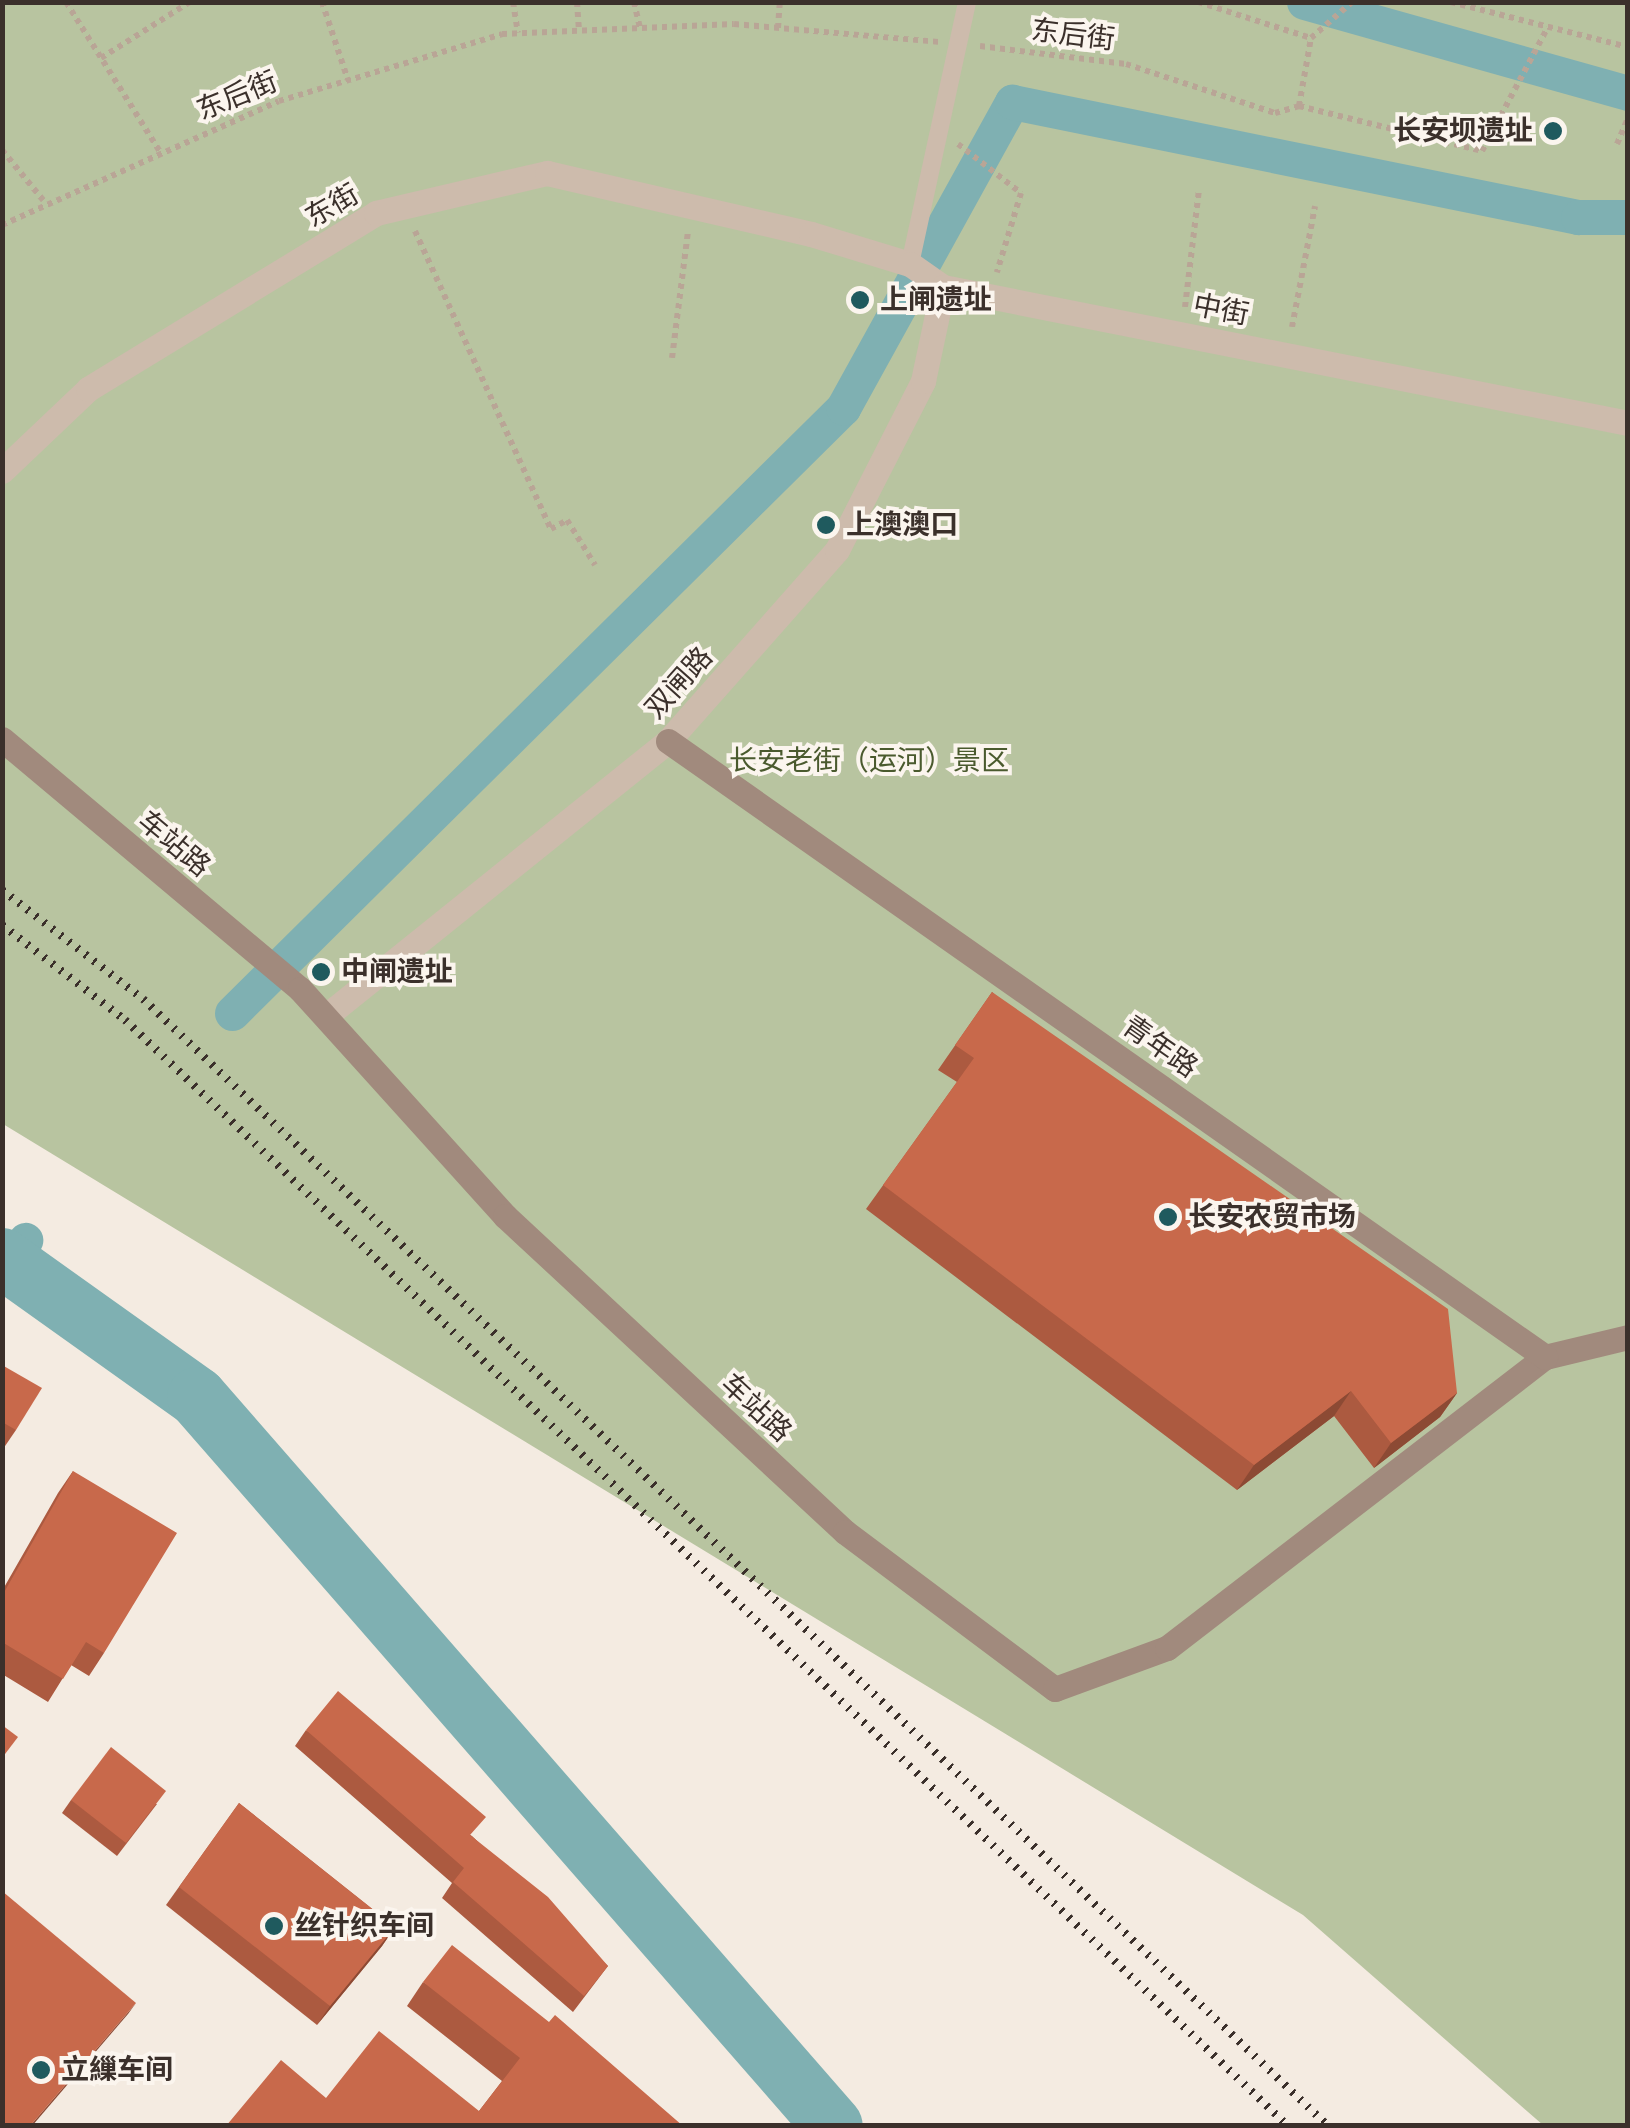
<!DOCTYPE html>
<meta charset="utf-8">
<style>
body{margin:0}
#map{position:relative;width:1630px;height:2128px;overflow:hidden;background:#f4ebe1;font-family:"Source Sans 3","Noto Sans SC",sans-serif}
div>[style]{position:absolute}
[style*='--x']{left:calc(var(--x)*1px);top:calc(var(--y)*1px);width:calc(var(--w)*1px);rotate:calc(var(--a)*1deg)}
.green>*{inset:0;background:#b8c4a0}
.canal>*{height:35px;margin:-17.5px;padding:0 17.5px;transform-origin:17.5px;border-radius:17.5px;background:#7fb0b2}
.river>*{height:60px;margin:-30px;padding:0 30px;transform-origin:30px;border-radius:30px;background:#7fb0b2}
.path>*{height:6px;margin-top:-3px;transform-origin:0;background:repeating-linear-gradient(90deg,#b9a596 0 5px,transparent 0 10px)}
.lane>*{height:18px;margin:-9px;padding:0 9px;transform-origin:9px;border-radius:9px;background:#cdbbac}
.street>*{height:25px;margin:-12.5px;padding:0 12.5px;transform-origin:12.5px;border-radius:12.5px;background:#cdbbac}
.secondary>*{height:25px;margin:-12.5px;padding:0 12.5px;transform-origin:12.5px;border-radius:12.5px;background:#a18a7d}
.rail>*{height:8px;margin-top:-4px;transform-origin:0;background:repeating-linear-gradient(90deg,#3b302b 0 2.5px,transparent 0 10.5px)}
.wall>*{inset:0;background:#ac5a40}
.shaded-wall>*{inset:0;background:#8c4a34}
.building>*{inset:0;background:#c8694b}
.dots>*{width:28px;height:28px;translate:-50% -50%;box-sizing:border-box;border:5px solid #fbf5ee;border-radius:50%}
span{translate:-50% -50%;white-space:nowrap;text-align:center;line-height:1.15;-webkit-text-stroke:8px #fbf5ee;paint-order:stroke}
.street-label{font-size:28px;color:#3b302b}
.poi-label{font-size:28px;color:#3b302b;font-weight:700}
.right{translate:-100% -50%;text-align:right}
.left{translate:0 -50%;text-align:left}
.park-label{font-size:28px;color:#4a5a2e}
.frame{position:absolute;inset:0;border:5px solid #3b302b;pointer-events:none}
</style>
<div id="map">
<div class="green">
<i style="clip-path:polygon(2px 3px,1627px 3px,1627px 2125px,1543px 2125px,1303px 1915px,3px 1124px)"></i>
</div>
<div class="canal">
<i style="--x:1304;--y:2;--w:337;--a:15.7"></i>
<i style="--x:232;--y:1013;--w:860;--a:-44.72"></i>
<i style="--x:843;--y:408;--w:350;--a:-61.1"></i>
<i style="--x:1012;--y:102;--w:578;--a:11.49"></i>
<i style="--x:1578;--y:217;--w:50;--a:0"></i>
<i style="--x:7;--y:1261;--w:28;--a:-49"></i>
</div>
<div class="river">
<i style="--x:2;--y:1258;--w:239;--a:35.5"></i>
<i style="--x:197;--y:1397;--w:967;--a:48.9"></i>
</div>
<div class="path">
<i style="--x:66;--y:2;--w:177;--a:57.9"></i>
<i style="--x:322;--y:2;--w:82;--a:71.6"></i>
<i style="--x:513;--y:2;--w:31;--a:81"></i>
<i style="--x:577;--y:2;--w:29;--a:86"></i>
<i style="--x:634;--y:2;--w:28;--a:77"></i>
<i style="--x:1198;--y:2;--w:119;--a:17.7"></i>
<i style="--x:1451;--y:2;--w:183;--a:14.3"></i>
<i style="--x:778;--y:28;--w:26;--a:-86"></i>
<i style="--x:980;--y:46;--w:147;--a:7"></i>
<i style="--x:1126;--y:64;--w:157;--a:18.2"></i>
<i style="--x:1275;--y:113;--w:25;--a:-16"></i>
<i style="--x:1299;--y:106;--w:188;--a:13.8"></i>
<i style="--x:1482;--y:151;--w:140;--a:-62"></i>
<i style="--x:101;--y:58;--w:105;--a:-32.2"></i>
<i style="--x:1299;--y:106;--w:69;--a:-80"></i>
<i style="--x:1311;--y:38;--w:55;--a:-41.3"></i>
<i style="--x:958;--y:144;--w:80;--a:37.9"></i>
<i style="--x:1021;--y:193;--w:83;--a:106.9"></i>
<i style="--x:1617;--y:144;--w:28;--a:-67"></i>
<i style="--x:2;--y:150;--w:65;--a:50.6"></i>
<i style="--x:2;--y:225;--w:303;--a:-24.1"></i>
<i style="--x:279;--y:101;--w:233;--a:-16.7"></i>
<i style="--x:502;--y:34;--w:232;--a:-2.5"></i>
<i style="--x:734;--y:24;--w:205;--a:5"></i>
<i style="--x:415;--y:231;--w:328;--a:65.5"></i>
<i style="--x:551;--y:529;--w:18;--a:-29"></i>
<i style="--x:567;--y:520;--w:53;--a:58.1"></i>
<i style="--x:1185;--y:307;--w:119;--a:-83.2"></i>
<i style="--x:1292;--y:327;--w:123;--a:-79.2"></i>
<i style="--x:672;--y:358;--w:127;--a:-82.8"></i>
</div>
<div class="lane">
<i style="--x:910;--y:264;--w:268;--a:-77.7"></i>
</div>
<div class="street">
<i style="--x:2;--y:471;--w:119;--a:-43.6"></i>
<i style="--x:88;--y:389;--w:338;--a:-31.4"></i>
<i style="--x:376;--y:213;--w:176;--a:-13.2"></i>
<i style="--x:547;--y:173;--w:271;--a:13"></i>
<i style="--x:811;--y:234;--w:103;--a:16.9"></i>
<i style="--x:910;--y:264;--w:40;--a:34.9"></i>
<i style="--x:943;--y:287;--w:698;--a:11.23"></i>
<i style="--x:326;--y:1016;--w:439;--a:-38.8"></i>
<i style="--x:668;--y:741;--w:255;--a:-48.5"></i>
<i style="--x:837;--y:550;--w:190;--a:-63"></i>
<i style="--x:923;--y:381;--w:96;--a:-78"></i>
</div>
<div class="secondary">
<i style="--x:2;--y:739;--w:389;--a:40"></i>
<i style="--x:300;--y:989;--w:306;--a:47.9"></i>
<i style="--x:505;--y:1216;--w:464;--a:42.9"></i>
<i style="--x:845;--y:1532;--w:262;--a:36.8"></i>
<i style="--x:1055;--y:1689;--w:119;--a:-20.1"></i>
<i style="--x:1167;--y:1648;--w:477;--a:-37.6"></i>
<i style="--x:1545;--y:1357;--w:85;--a:-13.5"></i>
<i style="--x:668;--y:741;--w:1072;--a:35.08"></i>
</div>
<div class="rail">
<i style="--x:2;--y:890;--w:178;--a:37.7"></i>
<i style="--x:143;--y:999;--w:1635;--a:43.56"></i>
<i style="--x:2;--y:925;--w:155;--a:37.7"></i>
<i style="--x:125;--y:1020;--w:1605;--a:43.56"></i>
</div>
<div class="wall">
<i style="clip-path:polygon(992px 992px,1457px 1393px,1440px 1417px,1374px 1468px,1334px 1416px,1237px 1490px,866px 1209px,957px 1082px,938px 1070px)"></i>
<i style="clip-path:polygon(2px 1365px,16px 1430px,3px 1449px,2px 1449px)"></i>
<i style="clip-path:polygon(73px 1471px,104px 1653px,89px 1676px,71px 1665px,48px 1702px,2px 1674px,2px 1591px,58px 1493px)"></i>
<i style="clip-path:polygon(306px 1730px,472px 1836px,608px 1966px,573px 2012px,442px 1898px,452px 1883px,295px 1746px)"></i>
<i style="clip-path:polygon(71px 1800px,157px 1804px,117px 1856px,62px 1813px)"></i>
<i style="clip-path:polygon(239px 1803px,395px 1927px,382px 1946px,317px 2025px,166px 1905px)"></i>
<i style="clip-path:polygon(423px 1982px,683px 2126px,226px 2126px,326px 2098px,479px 2111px,502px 2081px,407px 2006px)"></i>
</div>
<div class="shaded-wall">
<i style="clip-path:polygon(1351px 1391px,1334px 1416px,1237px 1490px,1254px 1465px)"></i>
<i style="clip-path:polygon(1457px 1393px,1440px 1417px,1374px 1468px,1391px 1443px)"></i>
<i style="clip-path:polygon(395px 1927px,382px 1946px,317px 2025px,330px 2006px)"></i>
<i style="clip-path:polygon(136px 2003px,128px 2014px,32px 2126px,30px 2126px)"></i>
</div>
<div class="building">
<i style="clip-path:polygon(992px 992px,1448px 1309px,1457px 1393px,1391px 1443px,1351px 1391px,1254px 1465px,883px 1185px,974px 1058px,955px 1045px)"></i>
<i style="clip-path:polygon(2px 1365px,42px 1388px,16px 1430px,2px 1422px)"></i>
<i style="clip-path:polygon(73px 1471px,177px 1533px,104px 1653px,86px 1642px,63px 1679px,2px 1642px,2px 1596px)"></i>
<i style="clip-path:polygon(338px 1691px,486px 1817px,470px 1835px,548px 1897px,608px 1966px,584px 1996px,453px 1882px,464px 1868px,306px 1730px)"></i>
<i style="clip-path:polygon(2px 1725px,18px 1737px,2px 1758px)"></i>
<i style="clip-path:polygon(111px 1747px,166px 1791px,126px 1843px,71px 1800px)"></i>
<i style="clip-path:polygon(239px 1803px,395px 1927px,330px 2006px,179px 1887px)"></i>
<i style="clip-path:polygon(2px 1891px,136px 2003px,30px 2126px,8px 2126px,2px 2121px)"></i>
<i style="clip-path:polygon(452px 1945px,549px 2022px,555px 2015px,683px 2126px,226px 2126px,281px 2060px,326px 2098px,379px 2031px,479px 2111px,520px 2058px,423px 1982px)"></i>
</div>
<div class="dots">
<i style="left:1553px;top:131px;background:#1f5a5e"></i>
<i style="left:860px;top:300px;background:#1f5a5e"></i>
<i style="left:826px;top:525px;background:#1f5a5e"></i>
<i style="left:321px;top:972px;background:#1f5a5e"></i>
<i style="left:1168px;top:1217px;background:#1f5a5e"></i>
<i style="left:274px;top:1926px;background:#1f5a5e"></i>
<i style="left:41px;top:2070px;background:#1f5a5e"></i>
</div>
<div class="street-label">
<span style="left:1073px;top:35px;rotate:7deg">东后街</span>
<span style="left:237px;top:96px;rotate:-22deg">东后街</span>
<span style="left:332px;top:206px;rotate:-30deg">东街</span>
<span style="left:1221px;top:310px;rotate:11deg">中街</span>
<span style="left:679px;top:683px;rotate:-48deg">双闸路</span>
<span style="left:174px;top:844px;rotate:40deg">车站路</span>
<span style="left:1160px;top:1047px;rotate:35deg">青年路</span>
<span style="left:756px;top:1408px;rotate:43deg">车站路</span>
</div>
<div class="poi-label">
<span class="right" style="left:1533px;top:131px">长安坝遗址</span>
<span class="left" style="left:880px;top:300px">上闸遗址</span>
<span class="left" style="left:846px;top:525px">上澳澳口</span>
<span class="left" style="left:341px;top:972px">中闸遗址</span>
<span class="left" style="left:1188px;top:1217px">长安农贸市场</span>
<span class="left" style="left:294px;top:1926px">丝针织车间</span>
<span class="left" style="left:61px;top:2070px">立繅车间</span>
</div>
<div class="park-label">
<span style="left:869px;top:761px">长安老街（运河）景区</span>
</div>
<div class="frame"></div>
</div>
